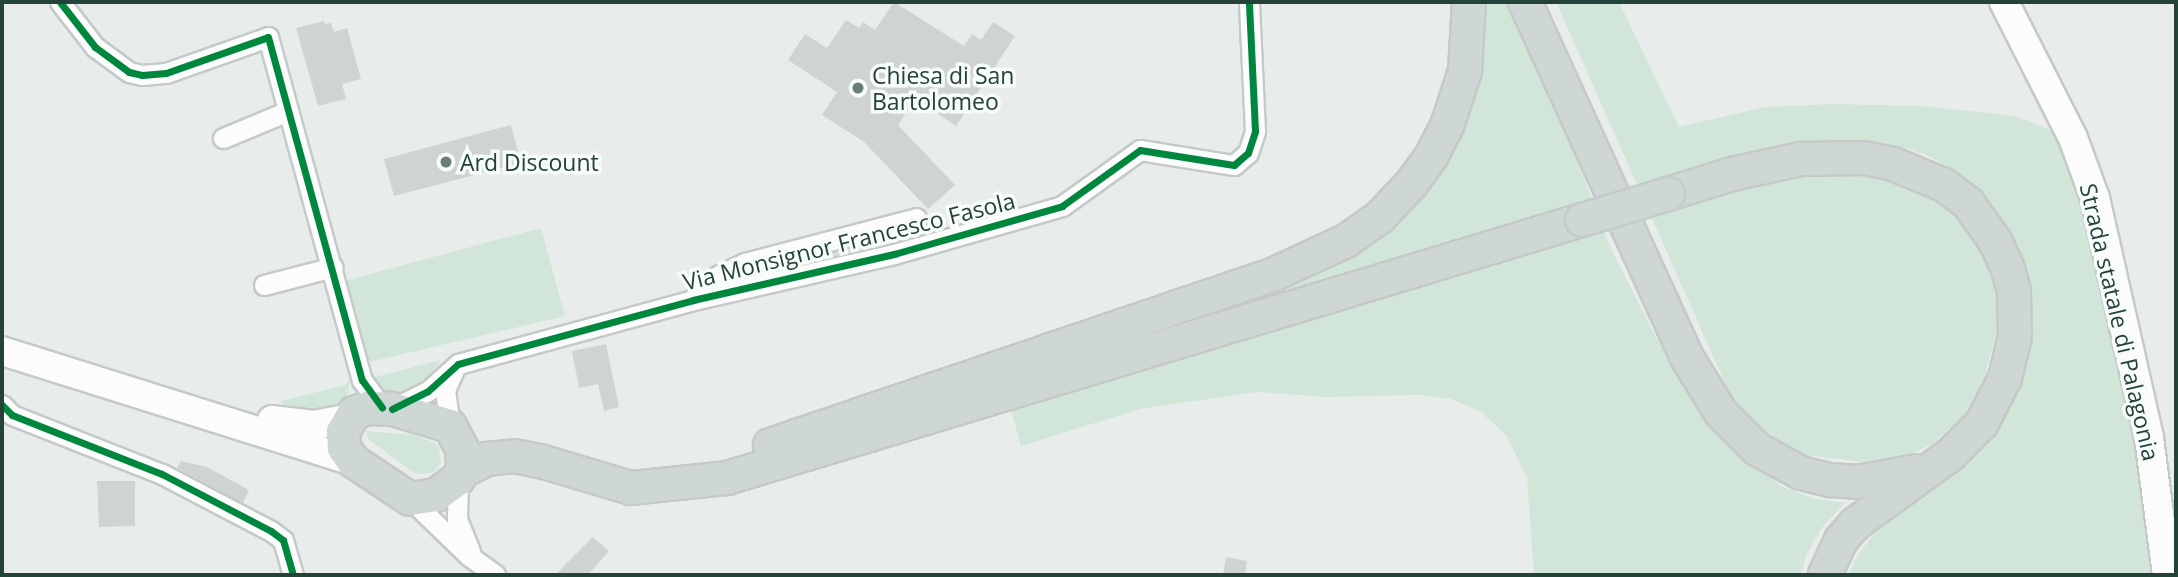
<!DOCTYPE html>
<style>
body{margin:0}
#map{position:relative;width:2178px;height:577px;overflow:hidden;background:#e8edeb;font-family:"Open Sans",sans-serif}
div>[style]{position:absolute}
[style*='--x']{left:calc(var(--x)*1px);top:calc(var(--y)*1px);width:calc(var(--w)*1px);rotate:calc(var(--a)*1deg)}
.green>*{inset:0;background:#d1e6d8}
.building>*{inset:0;background:#cfd4d2}
.roads{filter:drop-shadow(2px 0 #c5cac8) drop-shadow(-2px 0 #c5cac8) drop-shadow(0 2px #c5cac8) drop-shadow(0 -2px #c5cac8)}
.minor>*{height:19px;margin:-9.5px;padding:0 9.5px;transform-origin:9.5px;border-radius:9.5px;background:#fcfcfc}
.secondary>*{height:28px;margin:-14px;padding:0 14px;transform-origin:14px;border-radius:14px;background:#fcfcfc}
.primary>*{height:32px;margin:-16px;padding:0 16px;transform-origin:16px;border-radius:16px;background:#cfd7d5}
.bridges{filter:drop-shadow(2px 0 #c3ccc9) drop-shadow(-2px 0 #c3ccc9) drop-shadow(0 2px #c3ccc9) drop-shadow(0 -2px #c3ccc9)}
.primary-bridge>*{height:32px;margin:-16px;padding:0 16px;transform-origin:16px;border-radius:16px;background:#cfd7d5}
.cycleway>*{height:7px;margin:-3.5px;padding:0 3.5px;transform-origin:3.5px;border-radius:3.5px;background:#00873e}
.dots>*{width:19px;height:19px;translate:-50% -50%;box-sizing:border-box;border:4px solid #f7fbf9;border-radius:50%}
span{translate:-50% -50%;white-space:nowrap;text-align:center;line-height:1.15;-webkit-text-stroke:7px #f7fbf9;paint-order:stroke}
.poi-label{font-size:23px;color:#24423a}
.left{translate:0 -50%;text-align:left}
.street-label{font-size:23px;color:#24423a}
.frame{position:absolute;inset:0;border:4px solid #24423a;pointer-events:none}
</style>
<div id="map">
<div class="green">
<i style="clip-path:polygon(1480px 2px,1509px 2px,1584px 178px,1608px 242px,1652px 330px,1689px 394px,1717px 433px,1781px 486px,1811px 498px,1845px 503px,1824px 525px,1806px 555px,1801px 575px,1534px 575px,1527px 478px,1507px 436px,1481px 412px,1451px 399px,1419px 395px,1326px 397px,1258px 392px,1140px 409px,1021px 446px,1010px 406px,1009px 379px,1412px 199px)"></i>
<i style="clip-path:polygon(1556px 2px,1619px 2px,1679px 127px,1765px 107px,1830px 104px,1922px 106px,2015px 116px,2065px 136px,2112px 299px,2158px 575px,1849px 575px,1855px 559px,1873px 535px,1961px 468px,1985px 445px,2007px 413px,2027px 353px,2030px 326px,2011px 243px,1994px 212px,1953px 170px,1927px 155px,1898px 146px,1863px 142px,1815px 142px,1766px 149px,1662px 178px,1668px 194px,1683px 201px,1790px 175px,1853px 172px,1884px 178px,1911px 186px,1950px 210px,1982px 251px,1994px 277px,1999px 323px,1985px 375px,1965px 414px,1932px 444px,1913px 453px,1865px 462px,1805px 455px,1767px 433px,1746px 414px,1728px 390px)"></i>
<i style="clip-path:polygon(935px 218px,938px 235px,831px 262px,826px 247px)"></i>
<i style="clip-path:polygon(541px 228px,565px 316px,365px 363px,344px 281px)"></i>
<i style="clip-path:polygon(819px 250px,823px 264px,730px 283px,729px 278px)"></i>
<i style="clip-path:polygon(441px 360px,423px 385px,401px 396px,388px 394px,371px 378px)"></i>
<i style="clip-path:polygon(350px 378px,347px 399px,333px 412px,289px 413px,281px 401px,345px 385px)"></i>
<i style="clip-path:polygon(366px 431px,413px 435px,433px 442px,439px 448px,441px 463px,432px 473px,416px 474px,368px 439px)"></i>
</div>
<div class="building">
<i style="clip-path:polygon(894px 2px,964px 46px,972px 34px,981px 40px,993px 22px,1015px 36px,956px 126px,915px 99px,898px 125px,955px 185px,928px 209px,864px 142px,822px 115px,837px 92px,788px 60px,805px 34px,827px 48px,846px 20px,859px 28px,863px 22px,875px 30px)"></i>
<i style="clip-path:polygon(324px 21px,325px 24px,331px 23px,334px 32px,347px 28px,361px 79px,342px 84px,346px 99px,318px 106px,296px 28px)"></i>
<i style="clip-path:polygon(511px 125px,521px 163px,394px 196px,384px 159px)"></i>
<i style="clip-path:polygon(606px 344px,619px 407px,604px 411px,598px 384px,579px 388px,572px 351px)"></i>
<i style="clip-path:polygon(181px 461px,207px 467px,249px 490px,243px 503px,177px 468px)"></i>
<i style="clip-path:polygon(97px 481px,135px 481px,135px 526px,99px 527px)"></i>
<i style="clip-path:polygon(593px 537px,609px 551px,588px 575px,555px 575px)"></i>
<i style="clip-path:polygon(1226px 557px,1247px 561px,1245px 575px,1223px 575px)"></i>
</div>
<div class="roads">
<div class="minor">
<i style="--x:60;--y:2;--w:57;--a:52.1"></i>
<i style="--x:95;--y:47;--w:42;--a:36.3"></i>
<i style="--x:129;--y:72;--w:13;--a:13"></i>
<i style="--x:142;--y:75;--w:24;--a:-5"></i>
<i style="--x:166;--y:73;--w:108;--a:-19.4"></i>
<i style="--x:268;--y:37;--w:356;--a:74.7"></i>
<i style="--x:362;--y:380;--w:34;--a:54"></i>
<i style="--x:223;--y:138;--w:70;--a:-22.6"></i>
<i style="--x:264;--y:285;--w:71;--a:-14.6"></i>
<i style="--x:693;--y:299;--w:35;--a:-43"></i>
<i style="--x:719;--y:275;--w:29;--a:-25"></i>
<i style="--x:745;--y:263;--w:177;--a:-14.7"></i>
<i style="--x:2;--y:405;--w:14;--a:45"></i>
<i style="--x:12;--y:415;--w:161;--a:21.5"></i>
<i style="--x:162;--y:474;--w:123;--a:27.6"></i>
<i style="--x:271;--y:531;--w:15;--a:37"></i>
<i style="--x:283;--y:540;--w:36;--a:74"></i>
<i style="--x:392;--y:409;--w:40;--a:-26.6"></i>
<i style="--x:428;--y:391;--w:40;--a:-42"></i>
<i style="--x:458;--y:364;--w:244;--a:-15.2"></i>
<i style="--x:693;--y:300;--w:206;--a:-12.9"></i>
<i style="--x:894;--y:254;--w:175;--a:-15.9"></i>
<i style="--x:1062;--y:206;--w:96;--a:-35.7"></i>
<i style="--x:1140;--y:150;--w:95;--a:9.1"></i>
<i style="--x:1234;--y:165;--w:18;--a:-41"></i>
<i style="--x:1248;--y:153;--w:23;--a:-72"></i>
<i style="--x:1255;--y:131;--w:129;--a:-92.7"></i>
<i style="--x:450;--y:426;--w:36;--a:-98"></i>
<i style="--x:445;--y:390;--w:24;--a:-66"></i>
<i style="--x:458;--y:479;--w:40;--a:91.4"></i>
<i style="--x:457;--y:519;--w:35;--a:68"></i>
<i style="--x:410;--y:499;--w:81;--a:44"></i>
<i style="--x:468;--y:555;--w:34;--a:36"></i>
</div>
<div class="secondary">
<i style="--x:2004;--y:2;--w:153;--a:63.1"></i>
<i style="--x:2073;--y:138;--w:64;--a:69.9"></i>
<i style="--x:2095;--y:198;--w:246;--a:77.3"></i>
<i style="--x:2149;--y:438;--w:138;--a:82.5"></i>
<i style="--x:2;--y:351;--w:368;--a:17.4"></i>
<i style="--x:272;--y:420;--w:42;--a:6.8"></i>
<i style="--x:314;--y:425;--w:37;--a:-11"></i>
</div>
<div class="primary">
<i style="--x:1525;--y:2;--w:389;--a:65.5"></i>
<i style="--x:1686;--y:356;--w:67;--a:58.4"></i>
<i style="--x:1721;--y:413;--w:51;--a:45"></i>
<i style="--x:1757;--y:449;--w:50;--a:28.6"></i>
<i style="--x:1801;--y:473;--w:30;--a:14"></i>
<i style="--x:1830;--y:480;--w:27;--a:4"></i>
<i style="--x:1857;--y:482;--w:61;--a:-10.4"></i>
<i style="--x:1668;--y:194;--w:67;--a:-17.4"></i>
<i style="--x:1732;--y:174;--w:71;--a:-12.3"></i>
<i style="--x:1801;--y:159;--w:62;--a:-0.9"></i>
<i style="--x:1863;--y:158;--w:31;--a:11"></i>
<i style="--x:1893;--y:164;--w:55;--a:22.4"></i>
<i style="--x:1944;--y:185;--w:30;--a:37"></i>
<i style="--x:1968;--y:203;--w:47;--a:54.6"></i>
<i style="--x:1995;--y:241;--w:31;--a:65"></i>
<i style="--x:2008;--y:269;--w:23;--a:75"></i>
<i style="--x:2014;--y:291;--w:45;--a:88.7"></i>
<i style="--x:2015;--y:336;--w:43;--a:103.4"></i>
<i style="--x:2005;--y:378;--w:51;--a:117.1"></i>
<i style="--x:1982;--y:423;--w:45;--a:135"></i>
<i style="--x:1950;--y:455;--w:117;--a:144"></i>
<i style="--x:1855;--y:524;--w:21;--a:131"></i>
<i style="--x:1841;--y:540;--w:38;--a:115"></i>
<i style="--x:368;--y:408;--w:24;--a:2"></i>
<i style="--x:392;--y:409;--w:60;--a:16.3"></i>
<i style="--x:450;--y:426;--w:26;--a:62"></i>
<i style="--x:462;--y:449;--w:22;--a:87"></i>
<i style="--x:463;--y:471;--w:9;--a:122"></i>
<i style="--x:458;--y:479;--w:27;--a:144"></i>
<i style="--x:436;--y:495;--w:26;--a:171"></i>
<i style="--x:410;--y:499;--w:69;--a:-146.3"></i>
<i style="--x:353;--y:461;--w:16;--a:-125"></i>
<i style="--x:344;--y:448;--w:16;--a:-94"></i>
<i style="--x:343;--y:432;--w:22;--a:-60"></i>
<i style="--x:354;--y:413;--w:15;--a:-20"></i>
<i style="--x:770;--y:445;--w:530;--a:-18.71"></i>
<i style="--x:1272;--y:275;--w:81;--a:-24.7"></i>
<i style="--x:1346;--y:241;--w:42;--a:-35.2"></i>
<i style="--x:1380;--y:217;--w:47;--a:-46.7"></i>
<i style="--x:1412;--y:183;--w:32;--a:-54"></i>
<i style="--x:1431;--y:157;--w:38;--a:-63"></i>
<i style="--x:1448;--y:123;--w:55;--a:-71.9"></i>
<i style="--x:1465;--y:71;--w:69;--a:-86.7"></i>
<i style="--x:463;--y:471;--w:27;--a:-27"></i>
<i style="--x:487;--y:459;--w:27;--a:-6"></i>
<i style="--x:514;--y:456;--w:26;--a:11"></i>
<i style="--x:540;--y:461;--w:95;--a:16.5"></i>
<i style="--x:631;--y:488;--w:97;--a:-5.9"></i>
<i style="--x:727;--y:478;--w:893;--a:-16.79"></i>
</div>
</div>
<div class="bridges">
<div class="primary-bridge">
<i style="--x:1582;--y:220;--w:90;--a:-16.8"></i>
</div>
</div>
<div class="cycleway">
<i style="--x:60;--y:2;--w:57;--a:52.1"></i>
<i style="--x:95;--y:47;--w:42;--a:36.3"></i>
<i style="--x:129;--y:72;--w:13;--a:13"></i>
<i style="--x:142;--y:75;--w:24;--a:-5"></i>
<i style="--x:166;--y:73;--w:108;--a:-19.4"></i>
<i style="--x:268;--y:37;--w:356;--a:74.7"></i>
<i style="--x:362;--y:380;--w:34;--a:54"></i>
<i style="--x:2;--y:405;--w:14;--a:45"></i>
<i style="--x:12;--y:415;--w:161;--a:21.5"></i>
<i style="--x:162;--y:474;--w:123;--a:27.6"></i>
<i style="--x:271;--y:531;--w:15;--a:37"></i>
<i style="--x:283;--y:540;--w:36;--a:74"></i>
<i style="--x:392;--y:409;--w:40;--a:-26.6"></i>
<i style="--x:428;--y:391;--w:40;--a:-42"></i>
<i style="--x:458;--y:364;--w:244;--a:-15.2"></i>
<i style="--x:693;--y:300;--w:206;--a:-12.9"></i>
<i style="--x:894;--y:254;--w:175;--a:-15.9"></i>
<i style="--x:1062;--y:206;--w:96;--a:-35.7"></i>
<i style="--x:1140;--y:150;--w:95;--a:9.1"></i>
<i style="--x:1234;--y:165;--w:18;--a:-41"></i>
<i style="--x:1248;--y:153;--w:23;--a:-72"></i>
<i style="--x:1255;--y:131;--w:129;--a:-92.7"></i>
</div>
<div class="dots">
<i style="left:858px;top:88px;background:#697e78"></i>
<i style="left:446px;top:162px;background:#697e78"></i>
</div>
<div class="poi-label">
<span class="left" style="left:872px;top:88px">Chiesa di San<br>Bartolomeo</span>
<span class="left" style="left:460px;top:162px">Ard Discount</span>
</div>
<div class="street-label">
<span style="left:849px;top:241px;rotate:-14deg">Via Monsignor Francesco Fasola</span>
<span style="left:2120px;top:322px;rotate:77deg">Strada statale di Palagonia</span>
</div>
<div class="frame"></div>
</div>
